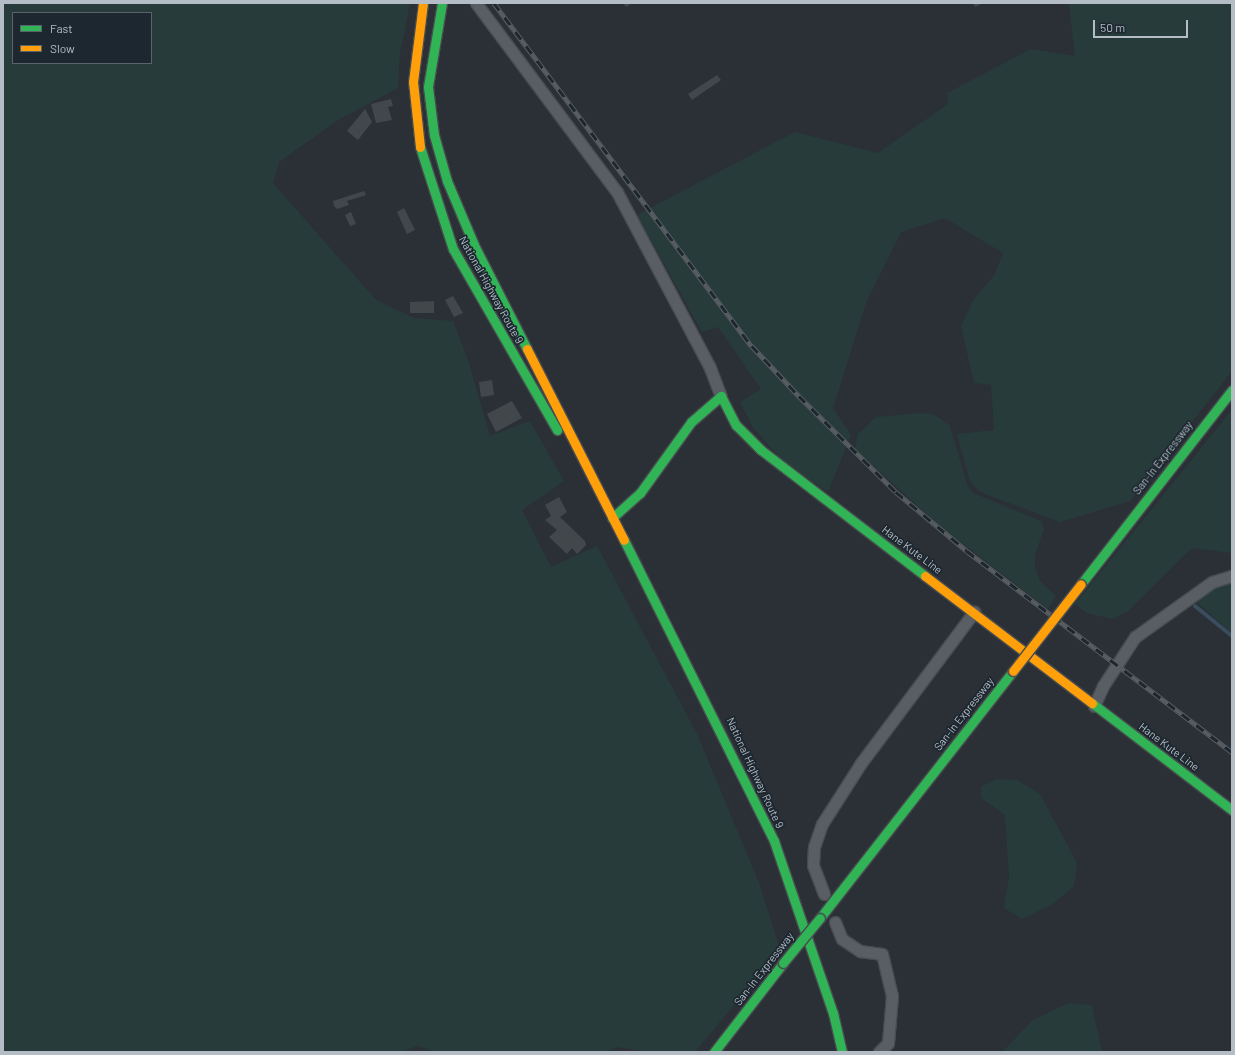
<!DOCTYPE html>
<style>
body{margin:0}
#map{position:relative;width:1235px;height:1055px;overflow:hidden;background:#2a3035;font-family:Barlow,sans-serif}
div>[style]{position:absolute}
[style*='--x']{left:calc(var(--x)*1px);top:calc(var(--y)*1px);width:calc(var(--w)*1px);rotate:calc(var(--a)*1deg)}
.green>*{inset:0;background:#283b3b}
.stream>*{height:4px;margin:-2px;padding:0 2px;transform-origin:2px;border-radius:2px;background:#394d5e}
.building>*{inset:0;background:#42474c}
.roads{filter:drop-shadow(1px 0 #484c50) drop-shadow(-1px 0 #484c50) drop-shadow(0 1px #484c50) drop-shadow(0 -1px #484c50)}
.street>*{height:11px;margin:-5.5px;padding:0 5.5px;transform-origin:5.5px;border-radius:5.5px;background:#595e64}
.fast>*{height:9px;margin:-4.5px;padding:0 4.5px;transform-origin:4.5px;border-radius:4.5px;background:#30b455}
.slow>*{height:9px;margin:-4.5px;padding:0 4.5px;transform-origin:4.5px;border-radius:4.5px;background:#ff9f0a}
.rail>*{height:4.5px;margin-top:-2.25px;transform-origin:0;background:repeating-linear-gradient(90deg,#1d2730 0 9px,#585d61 0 18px);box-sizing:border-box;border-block:1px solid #585d61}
.bridges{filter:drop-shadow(1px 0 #464c51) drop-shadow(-1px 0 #464c51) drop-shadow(0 1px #464c51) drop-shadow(0 -1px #464c51)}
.fast-bridge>*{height:9px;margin:-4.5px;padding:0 4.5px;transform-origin:4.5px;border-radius:4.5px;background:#30b455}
.slow-bridge>*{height:9px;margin:-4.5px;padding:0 4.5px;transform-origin:4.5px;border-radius:4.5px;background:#ff9f0a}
span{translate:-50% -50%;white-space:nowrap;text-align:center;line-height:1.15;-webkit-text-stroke:3.5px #1d2730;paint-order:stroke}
.street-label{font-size:11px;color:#b4bdc6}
.frame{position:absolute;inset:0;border:4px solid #b4bdc6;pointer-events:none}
.legend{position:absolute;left:12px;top:12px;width:140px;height:52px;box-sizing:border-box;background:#1d2730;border:1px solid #59636c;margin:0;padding:5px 7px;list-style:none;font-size:12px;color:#b4bdc6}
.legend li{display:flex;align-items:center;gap:8px;height:20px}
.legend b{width:20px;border:1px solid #59636c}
.scale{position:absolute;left:1093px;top:20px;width:95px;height:18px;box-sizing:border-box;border:2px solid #b4bdc6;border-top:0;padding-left:5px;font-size:12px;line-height:14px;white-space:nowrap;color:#b4bdc6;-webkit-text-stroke:3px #1d2730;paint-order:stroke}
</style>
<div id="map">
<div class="green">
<i style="clip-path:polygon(evenodd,3px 3px,410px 3px,400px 53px,398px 88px,338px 120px,279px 162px,273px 183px,376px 300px,414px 318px,453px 321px,468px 360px,490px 436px,530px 421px,564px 481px,522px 510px,551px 567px,597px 546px,697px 734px,759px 883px,780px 949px,695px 1052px,650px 1052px,617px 1047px,604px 1052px,438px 1052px,417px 1046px,402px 1052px,3px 1052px,3px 3px,13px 13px,151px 13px,151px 63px,13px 63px,13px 13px)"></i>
<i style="clip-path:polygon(1069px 3px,1232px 3px,1232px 371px,1130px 501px,1060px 522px,980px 492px,970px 481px,957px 434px,994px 430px,991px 385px,974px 383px,961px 326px,974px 299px,994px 276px,1003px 253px,945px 218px,901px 232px,867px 300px,833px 408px,851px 435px,828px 492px,784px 462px,754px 429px,740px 402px,761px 389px,718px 327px,702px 332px,637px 215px,795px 132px,878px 153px,948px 104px,947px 93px,1031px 49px,1075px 56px)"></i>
<i style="clip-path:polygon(1232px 410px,1232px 553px,1192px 548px,1127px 612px,1112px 619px,1087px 613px,1075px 604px)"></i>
<i style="clip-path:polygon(921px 413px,935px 415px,950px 426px,967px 484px,973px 493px,1041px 521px,1044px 529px,1035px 555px,1035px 567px,1040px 581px,1056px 596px,1048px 609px,941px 527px,855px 449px,858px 434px,876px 417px)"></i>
<i style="clip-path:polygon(1232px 580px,1232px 633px,1194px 600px,1213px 586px)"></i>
<i style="clip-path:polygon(996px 779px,1017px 780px,1040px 794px,1077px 863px,1074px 886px,1054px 903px,1022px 919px,1004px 908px,1009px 877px,1005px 815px,981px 798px,981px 787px)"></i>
<i style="clip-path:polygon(1068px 1003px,1092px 1005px,1102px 1052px,1002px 1052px,1033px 1020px)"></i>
</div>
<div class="stream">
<i style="--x:1195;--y:606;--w:48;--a:39"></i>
</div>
<div class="building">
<i style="clip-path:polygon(623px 3px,632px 3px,626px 7px)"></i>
<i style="clip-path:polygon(973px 3px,983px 3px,975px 7px)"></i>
<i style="clip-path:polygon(717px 75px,721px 80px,692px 100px,688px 94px)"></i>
<i style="clip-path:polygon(391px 99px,393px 106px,388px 107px,392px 120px,376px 123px,371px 104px)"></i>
<i style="clip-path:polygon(365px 109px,372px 122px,358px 140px,347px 131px)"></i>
<i style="clip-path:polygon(364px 191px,366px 195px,347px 201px,349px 205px,337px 209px,334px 206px,333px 201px)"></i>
<i style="clip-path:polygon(404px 208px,415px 230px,407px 234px,397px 212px)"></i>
<i style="clip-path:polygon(351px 212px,356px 224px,350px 226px,345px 215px)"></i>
<i style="clip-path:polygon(453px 296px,463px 313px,454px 317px,445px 300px)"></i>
<i style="clip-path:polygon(434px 301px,434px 313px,410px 313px,410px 302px)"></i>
<i style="clip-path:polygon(492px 380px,494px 395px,481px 397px,479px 382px)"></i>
<i style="clip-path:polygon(512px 401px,522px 418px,496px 432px,487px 414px)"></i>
<i style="clip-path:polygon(559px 497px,567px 512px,560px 517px,585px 541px,586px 545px,577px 554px,572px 548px,567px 554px,549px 537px,557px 530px,545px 520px,551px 516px,545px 505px)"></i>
</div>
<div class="roads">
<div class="street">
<i style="--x:476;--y:3;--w:236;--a:53.3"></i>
<i style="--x:617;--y:192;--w:199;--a:62.1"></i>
<i style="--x:710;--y:368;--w:30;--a:69"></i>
<i style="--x:1094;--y:706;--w:22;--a:-66"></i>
<i style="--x:1103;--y:686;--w:59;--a:-56.9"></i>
<i style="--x:1135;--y:637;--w:95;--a:-35.5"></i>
<i style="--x:1212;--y:582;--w:21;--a:-17"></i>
<i style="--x:824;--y:894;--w:31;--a:-111"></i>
<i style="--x:813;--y:865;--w:18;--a:-87"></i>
<i style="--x:814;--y:847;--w:24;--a:-71"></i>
<i style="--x:822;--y:824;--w:72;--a:-57.4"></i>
<i style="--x:861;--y:763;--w:189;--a:-53.2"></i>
<i style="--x:835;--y:922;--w:18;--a:68"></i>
<i style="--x:842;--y:939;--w:22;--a:34"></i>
<i style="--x:860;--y:951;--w:22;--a:8"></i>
<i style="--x:882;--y:954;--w:43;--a:76.6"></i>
<i style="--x:892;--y:996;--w:47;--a:94.9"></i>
<i style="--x:888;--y:1043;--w:13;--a:135"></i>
</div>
<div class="fast">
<i style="--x:442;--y:3;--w:85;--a:99.5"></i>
<i style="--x:428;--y:87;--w:48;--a:82.9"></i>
<i style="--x:434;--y:135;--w:48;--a:74.2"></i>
<i style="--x:447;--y:181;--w:69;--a:67.1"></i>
<i style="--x:474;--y:245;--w:117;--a:63"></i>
<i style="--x:420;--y:147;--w:107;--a:72.1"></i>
<i style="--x:453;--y:249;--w:209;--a:60.1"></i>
<i style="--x:612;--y:518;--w:38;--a:-42"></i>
<i style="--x:640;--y:493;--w:87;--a:-54.3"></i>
<i style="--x:691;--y:422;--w:40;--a:-41"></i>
<i style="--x:721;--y:396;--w:33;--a:63"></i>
<i style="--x:736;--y:425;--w:35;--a:45"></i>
<i style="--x:761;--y:450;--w:207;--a:37.5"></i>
<i style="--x:624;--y:540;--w:336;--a:63.5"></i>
<i style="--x:774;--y:841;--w:182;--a:71.1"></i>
<i style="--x:833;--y:1013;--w:40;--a:77"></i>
<i style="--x:1081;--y:584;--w:246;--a:-52.1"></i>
<i style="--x:1092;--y:703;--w:176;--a:37.4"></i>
<i style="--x:820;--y:918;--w:313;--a:-52"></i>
<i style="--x:714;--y:1052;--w:113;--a:-52.2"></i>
</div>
<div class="slow">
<i style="--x:420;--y:147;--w:65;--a:-96.1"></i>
<i style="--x:413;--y:82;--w:80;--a:-82.8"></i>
<i style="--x:527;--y:349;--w:214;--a:63.1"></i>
<i style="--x:925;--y:576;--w:210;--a:37.3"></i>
</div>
</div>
<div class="rail">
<i style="--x:494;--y:3;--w:429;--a:53.1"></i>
<i style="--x:752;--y:346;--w:69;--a:46.8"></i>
<i style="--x:799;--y:396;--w:136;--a:44.7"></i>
<i style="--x:896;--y:492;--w:92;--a:39.7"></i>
<i style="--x:967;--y:551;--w:333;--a:37.2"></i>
</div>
<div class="bridges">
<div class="fast-bridge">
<i style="--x:783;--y:963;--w:58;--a:-50.6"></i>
</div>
<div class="slow-bridge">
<i style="--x:1013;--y:671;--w:110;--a:-52"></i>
</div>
</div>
<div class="street-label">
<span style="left:491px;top:290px;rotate:61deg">National Highway Route 9</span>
<span style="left:1163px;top:458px;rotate:-52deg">San-In Expressway</span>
<span style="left:912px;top:550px;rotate:37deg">Hane Kute Line</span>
<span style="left:964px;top:714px;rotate:-52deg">San-In Expressway</span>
<span style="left:1169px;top:747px;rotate:37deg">Hane Kute Line</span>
<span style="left:755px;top:773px;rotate:65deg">National Highway Route 9</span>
<span style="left:764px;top:969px;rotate:-52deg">San-In Expressway</span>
</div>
<div class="frame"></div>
<ul class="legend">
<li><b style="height:5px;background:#30b455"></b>Fast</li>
<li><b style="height:5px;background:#ff9f0a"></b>Slow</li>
</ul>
<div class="scale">50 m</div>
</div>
